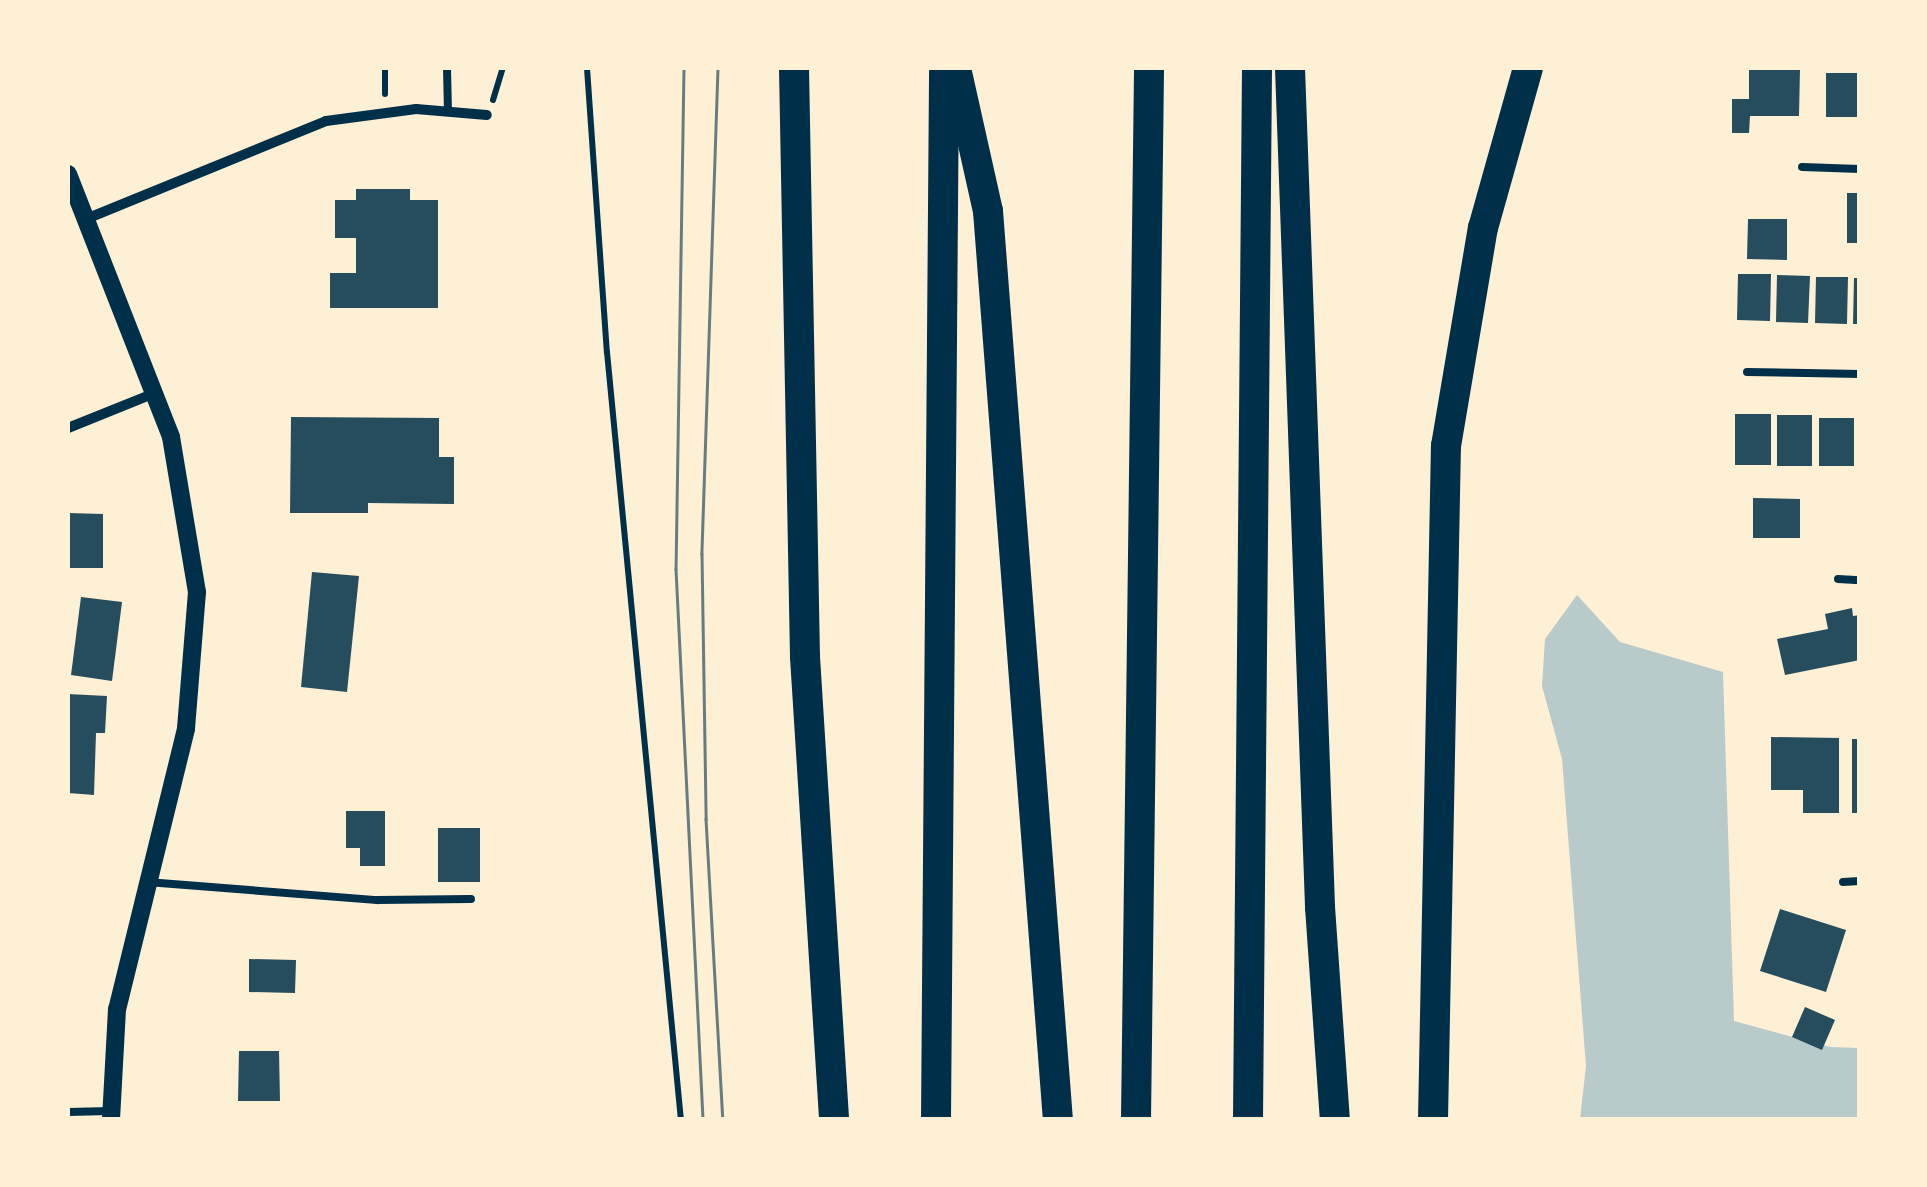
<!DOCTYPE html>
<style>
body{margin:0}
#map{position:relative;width:1927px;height:1187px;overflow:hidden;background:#fdf0d5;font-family:"PT Sans Narrow",sans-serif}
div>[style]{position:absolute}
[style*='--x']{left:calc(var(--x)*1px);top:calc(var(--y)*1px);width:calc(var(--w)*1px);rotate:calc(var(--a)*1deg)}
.green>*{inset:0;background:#b9caca}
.building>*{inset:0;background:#264d5e}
.path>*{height:6px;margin:-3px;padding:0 3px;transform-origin:3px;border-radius:3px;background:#003049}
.service>*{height:8px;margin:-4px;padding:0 4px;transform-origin:4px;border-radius:4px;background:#003049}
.minor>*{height:10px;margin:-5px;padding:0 5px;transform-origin:5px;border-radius:5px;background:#003049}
.tertiary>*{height:18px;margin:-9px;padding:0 9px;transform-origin:9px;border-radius:9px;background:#003049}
.motorway>*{height:30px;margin:-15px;padding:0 15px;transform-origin:15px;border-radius:15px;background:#003049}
.tram>*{height:2.5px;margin:-1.25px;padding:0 1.25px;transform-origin:1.25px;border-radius:1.25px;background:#657d81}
span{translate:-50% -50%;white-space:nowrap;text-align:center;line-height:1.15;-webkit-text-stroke:8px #fdf0d5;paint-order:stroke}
.frame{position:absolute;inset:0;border:70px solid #fdf0d5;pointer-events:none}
</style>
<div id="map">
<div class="green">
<i style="clip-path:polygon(1577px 595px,1620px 642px,1723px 672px,1734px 1021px,1830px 1047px,1859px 1048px,1859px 1119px,1580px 1119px,1586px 1066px,1562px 759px,1542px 686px,1545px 639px)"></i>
</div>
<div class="building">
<i style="clip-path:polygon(1749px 68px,1800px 69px,1799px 116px,1750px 116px,1749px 133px,1732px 133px,1732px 99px,1749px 99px)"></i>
<i style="clip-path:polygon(1826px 73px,1860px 73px,1860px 117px,1826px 117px)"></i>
<i style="clip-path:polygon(356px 189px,410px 189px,410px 200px,438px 200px,438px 308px,330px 308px,330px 273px,356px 273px,356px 238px,335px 238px,335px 200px,356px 200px)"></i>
<i style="clip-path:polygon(1847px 193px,1860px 193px,1860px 243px,1847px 243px)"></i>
<i style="clip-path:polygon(1748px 219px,1787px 219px,1787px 260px,1747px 259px)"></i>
<i style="clip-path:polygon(1738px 274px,1771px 274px,1770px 321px,1737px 320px)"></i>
<i style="clip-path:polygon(1777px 275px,1810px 276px,1808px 323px,1776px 322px)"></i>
<i style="clip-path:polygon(1816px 277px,1848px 277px,1847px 324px,1815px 323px)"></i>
<i style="clip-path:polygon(1854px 278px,1860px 278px,1860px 324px,1853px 324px)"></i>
<i style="clip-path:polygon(1735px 414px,1771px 414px,1771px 465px,1735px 465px)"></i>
<i style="clip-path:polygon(1777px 415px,1812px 415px,1812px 466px,1777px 466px)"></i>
<i style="clip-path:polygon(291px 417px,439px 418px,439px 457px,454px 457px,454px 504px,368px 503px,368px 513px,290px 513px)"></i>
<i style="clip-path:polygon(1819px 418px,1854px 418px,1854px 466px,1819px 466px)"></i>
<i style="clip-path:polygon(1753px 498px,1800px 499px,1800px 538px,1753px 538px)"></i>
<i style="clip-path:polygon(68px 513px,103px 514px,103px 568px,68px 568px)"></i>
<i style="clip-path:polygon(312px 572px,359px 576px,347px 692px,301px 687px)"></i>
<i style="clip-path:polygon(81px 597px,122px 602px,112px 681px,71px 675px)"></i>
<i style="clip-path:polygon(1852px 608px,1853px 616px,1860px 615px,1860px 660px,1785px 675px,1777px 639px,1828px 629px,1825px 614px)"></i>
<i style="clip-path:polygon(68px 694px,107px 696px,105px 733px,96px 733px,94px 795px,68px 793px)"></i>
<i style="clip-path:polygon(1771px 737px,1839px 738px,1839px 813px,1803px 813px,1803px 790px,1771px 790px)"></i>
<i style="clip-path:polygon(1852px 739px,1860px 739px,1860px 813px,1852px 813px)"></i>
<i style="clip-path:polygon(346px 811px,385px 811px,385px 866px,360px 866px,360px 848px,346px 848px)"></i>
<i style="clip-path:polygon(438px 828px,480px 828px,480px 882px,438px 882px)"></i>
<i style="clip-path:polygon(1780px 909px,1846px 930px,1826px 992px,1760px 971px)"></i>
<i style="clip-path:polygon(249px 959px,296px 960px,295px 993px,249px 992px)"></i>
<i style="clip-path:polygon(1805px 1007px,1835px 1020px,1822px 1050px,1792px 1037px)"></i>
<i style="clip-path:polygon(239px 1051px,279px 1051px,280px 1101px,238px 1101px)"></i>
</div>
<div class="path">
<i style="--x:587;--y:68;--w:285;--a:86"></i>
<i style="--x:607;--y:352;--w:772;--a:84.5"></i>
<i style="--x:385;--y:94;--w:26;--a:-90"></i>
<i style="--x:493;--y:100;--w:34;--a:-73"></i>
</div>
<div class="service">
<i style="--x:447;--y:68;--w:44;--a:88.7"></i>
<i style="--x:1802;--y:167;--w:58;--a:2"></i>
<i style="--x:1747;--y:372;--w:113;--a:1"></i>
<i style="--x:1838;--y:579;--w:22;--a:3"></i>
<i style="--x:147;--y:882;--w:231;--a:4.5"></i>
<i style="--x:377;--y:900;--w:94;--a:-0.6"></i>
<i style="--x:1843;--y:882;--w:17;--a:-3"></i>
<i style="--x:68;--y:1112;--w:42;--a:-1.4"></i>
</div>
<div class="minor">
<i style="--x:86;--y:219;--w:259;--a:-22.2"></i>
<i style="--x:326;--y:121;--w:91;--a:-7.6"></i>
<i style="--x:416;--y:109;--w:71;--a:4.8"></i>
<i style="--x:68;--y:428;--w:94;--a:-21.9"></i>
</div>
<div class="tertiary">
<i style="--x:68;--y:174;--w:282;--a:68.6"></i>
<i style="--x:171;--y:437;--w:157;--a:80.5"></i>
<i style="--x:197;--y:592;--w:137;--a:94.6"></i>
<i style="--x:186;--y:729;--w:288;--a:103.8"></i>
<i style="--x:117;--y:1009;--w:111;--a:93.1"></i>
</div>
<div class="motorway">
<i style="--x:794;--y:68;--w:589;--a:88.93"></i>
<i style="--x:805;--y:657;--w:464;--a:86.4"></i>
<i style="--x:956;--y:68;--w:147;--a:77.4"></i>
<i style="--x:988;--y:211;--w:912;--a:85.6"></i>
<i style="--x:1290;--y:68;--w:840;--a:87.95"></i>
<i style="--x:1320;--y:907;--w:214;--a:86"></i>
<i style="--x:936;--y:1120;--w:1052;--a:-89.56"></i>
<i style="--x:1136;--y:1120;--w:1052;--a:-89.29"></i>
<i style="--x:1248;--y:1120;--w:1052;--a:-89.51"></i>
<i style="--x:1433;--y:1120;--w:674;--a:-88.9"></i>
<i style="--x:1446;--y:446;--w:221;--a:-80.4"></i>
<i style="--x:1483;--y:228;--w:166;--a:-74.3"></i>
</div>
<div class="tram">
<i style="--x:684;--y:68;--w:501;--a:90.91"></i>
<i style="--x:676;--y:569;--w:552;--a:87.19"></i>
<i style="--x:718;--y:68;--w:486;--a:91.9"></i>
<i style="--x:702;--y:554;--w:265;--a:89.1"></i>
<i style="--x:706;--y:819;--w:301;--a:86.8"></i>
</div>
<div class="frame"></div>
</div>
